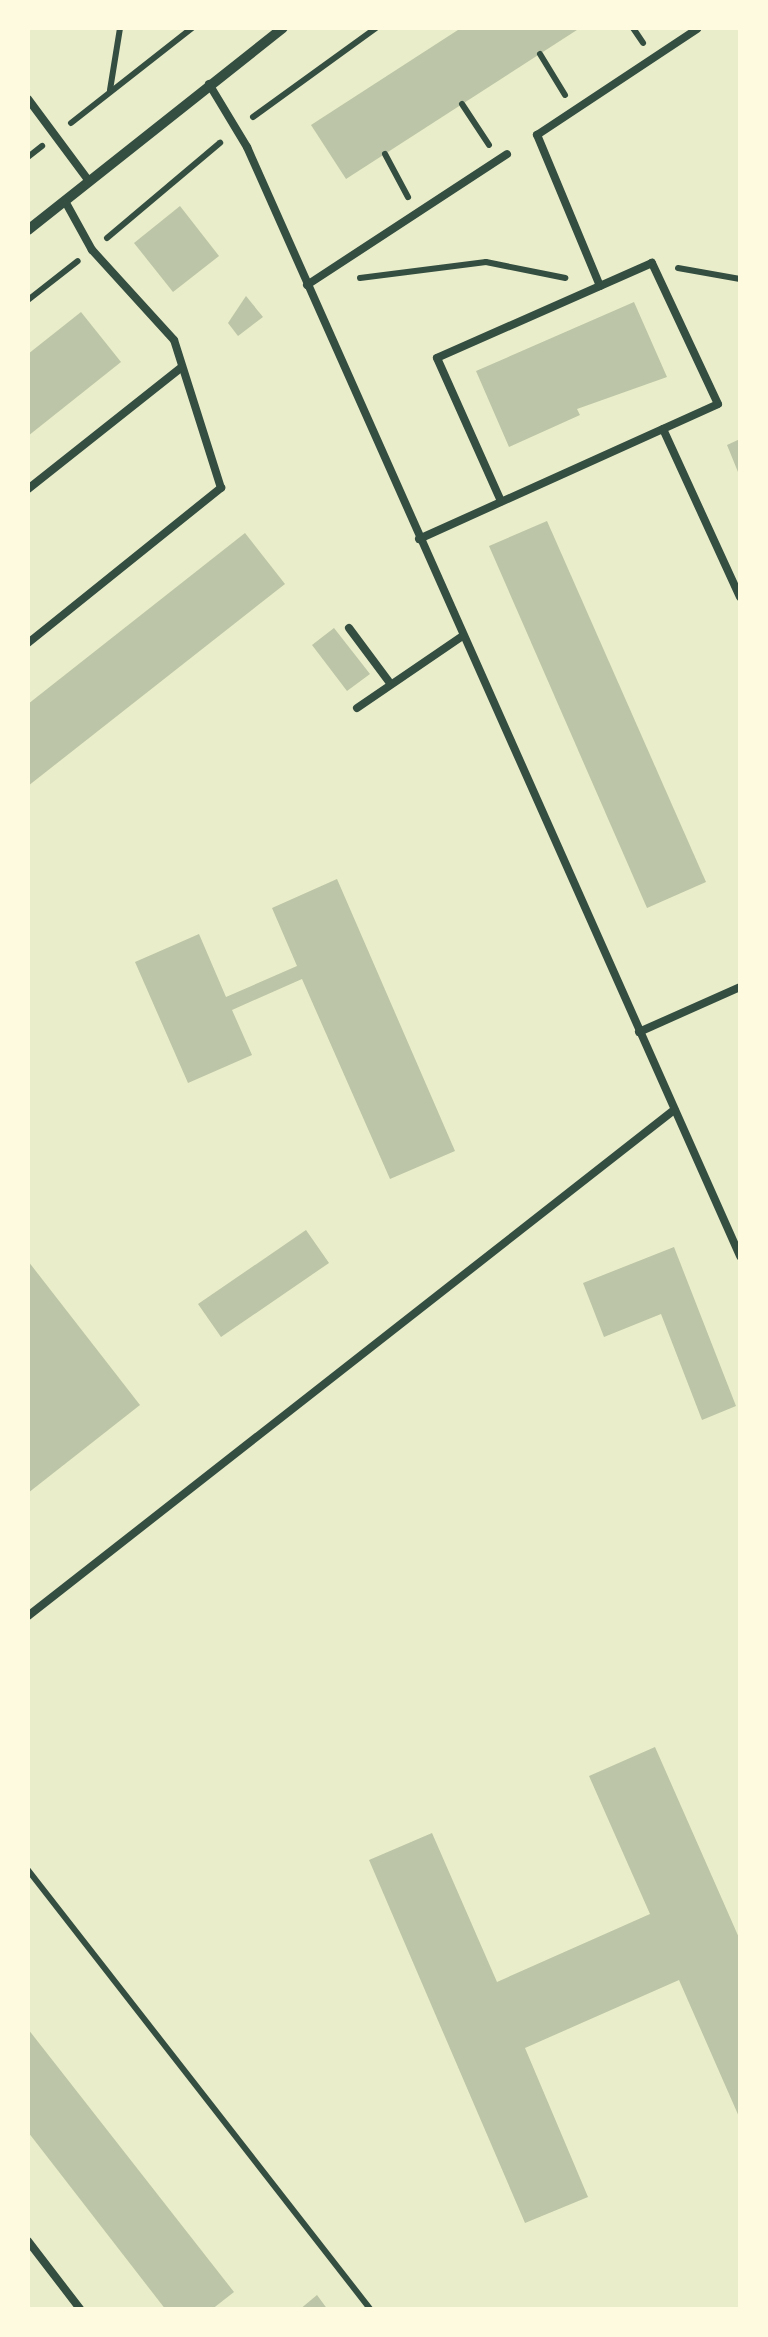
<!DOCTYPE html>
<style>
body{margin:0}
#map{position:relative;width:768px;height:2337px;overflow:hidden;background:#e9edc9;font-family:Lato,sans-serif}
div>[style]{position:absolute}
[style*='--x']{left:calc(var(--x)*1px);top:calc(var(--y)*1px);width:calc(var(--w)*1px);rotate:calc(var(--a)*1deg)}
.building>*{inset:0;background:#bcc5a7}
.path>*{height:6px;margin:-3px;padding:0 3px;transform-origin:3px;border-radius:3px;background:#344e41}
.service>*{height:8px;margin:-4px;padding:0 4px;transform-origin:4px;border-radius:4px;background:#344e41}
.minor>*{height:10px;margin:-5px;padding:0 5px;transform-origin:5px;border-radius:5px;background:#344e41}
span{translate:-50% -50%;white-space:nowrap;text-align:center;line-height:1.15;-webkit-text-stroke:10px #fefae0;paint-order:stroke}
.frame{position:absolute;inset:0;border:30px solid #fefae0;pointer-events:none}
</style>
<div id="map">
<div class="building">
<i style="clip-path:polygon(461px 28px,580px 28px,346px 179px,311px 125px)"></i>
<i style="clip-path:polygon(180px 206px,219px 256px,173px 292px,134px 243px)"></i>
<i style="clip-path:polygon(246px 296px,263px 317px,238px 336px,228px 323px)"></i>
<i style="clip-path:polygon(634px 302px,667px 377px,577px 409px,580px 415px,509px 447px,476px 371px)"></i>
<i style="clip-path:polygon(81px 312px,121px 362px,28px 436px,28px 354px)"></i>
<i style="clip-path:polygon(740px 439px,740px 477px,727px 445px)"></i>
<i style="clip-path:polygon(547px 521px,706px 882px,647px 908px,489px 546px)"></i>
<i style="clip-path:polygon(245px 533px,285px 584px,28px 786px,28px 704px)"></i>
<i style="clip-path:polygon(334px 628px,370px 674px,347px 691px,312px 645px)"></i>
<i style="clip-path:polygon(337px 879px,455px 1151px,390px 1179px,302px 979px,232px 1010px,252px 1055px,188px 1083px,135px 962px,199px 934px,226px 997px,297px 966px,272px 908px)"></i>
<i style="clip-path:polygon(306px 1230px,329px 1263px,221px 1337px,198px 1304px)"></i>
<i style="clip-path:polygon(674px 1247px,736px 1406px,702px 1420px,661px 1314px,604px 1337px,583px 1283px)"></i>
<i style="clip-path:polygon(28px 1261px,140px 1405px,28px 1493px)"></i>
<i style="clip-path:polygon(655px 1747px,740px 1940px,740px 2119px,679px 1980px,525px 2048px,588px 2197px,525px 2223px,369px 1860px,432px 1833px,497px 1982px,650px 1914px,589px 1776px)"></i>
<i style="clip-path:polygon(28px 2029px,234px 2292px,211px 2310px,166px 2310px,28px 2132px)"></i>
<i style="clip-path:polygon(317px 2295px,328px 2310px,299px 2310px)"></i>
</div>
<div class="path">
<i style="--x:633;--y:28;--w:18;--a:56"></i>
<i style="--x:540;--y:54;--w:48;--a:58.6"></i>
<i style="--x:110;--y:90;--w:63;--a:-80.8"></i>
<i style="--x:462;--y:104;--w:49;--a:56.6"></i>
<i style="--x:253;--y:117;--w:152;--a:-35.9"></i>
<i style="--x:71;--y:123;--w:154;--a:-38.1"></i>
<i style="--x:385;--y:154;--w:49;--a:61.9"></i>
<i style="--x:28;--y:157;--w:18;--a:-38"></i>
<i style="--x:107;--y:238;--w:148;--a:-40.1"></i>
<i style="--x:678;--y:268;--w:63;--a:10.1"></i>
<i style="--x:360;--y:278;--w:127;--a:-7.2"></i>
<i style="--x:486;--y:262;--w:81;--a:11.4"></i>
<i style="--x:28;--y:300;--w:63;--a:-38"></i>
<i style="--x:28;--y:1870;--w:558;--a:52.06"></i>
</div>
<div class="service">
<i style="--x:209;--y:84;--w:74;--a:58.9"></i>
<i style="--x:247;--y:147;--w:1214;--a:66.03"></i>
<i style="--x:28;--y:99;--w:102;--a:53.4"></i>
<i style="--x:307;--y:285;--w:239;--a:-33.2"></i>
<i style="--x:600;--y:286;--w:164;--a:-112.6"></i>
<i style="--x:537;--y:135;--w:192;--a:-33.5"></i>
<i style="--x:663;--y:429;--w:185;--a:65.4"></i>
<i style="--x:28;--y:489;--w:196;--a:-38.4"></i>
<i style="--x:419;--y:539;--w:328;--a:-24.3"></i>
<i style="--x:718;--y:404;--w:156;--a:-115.1"></i>
<i style="--x:652;--y:263;--w:235;--a:156.2"></i>
<i style="--x:437;--y:358;--w:157;--a:65.9"></i>
<i style="--x:349;--y:628;--w:69;--a:53.3"></i>
<i style="--x:28;--y:643;--w:248;--a:-38.8"></i>
<i style="--x:221;--y:488;--w:155;--a:-107.6"></i>
<i style="--x:174;--y:340;--w:122;--a:-132.3"></i>
<i style="--x:92;--y:250;--w:56;--a:-118.9"></i>
<i style="--x:357;--y:708;--w:126;--a:-34.3"></i>
<i style="--x:639;--y:1032;--w:111;--a:-24"></i>
<i style="--x:28;--y:1616;--w:821;--a:-38.07"></i>
<i style="--x:28;--y:2241;--w:87;--a:52.5"></i>
</div>
<div class="minor">
<i style="--x:28;--y:230;--w:325;--a:-38.4"></i>
</div>
<div class="frame"></div>
</div>
